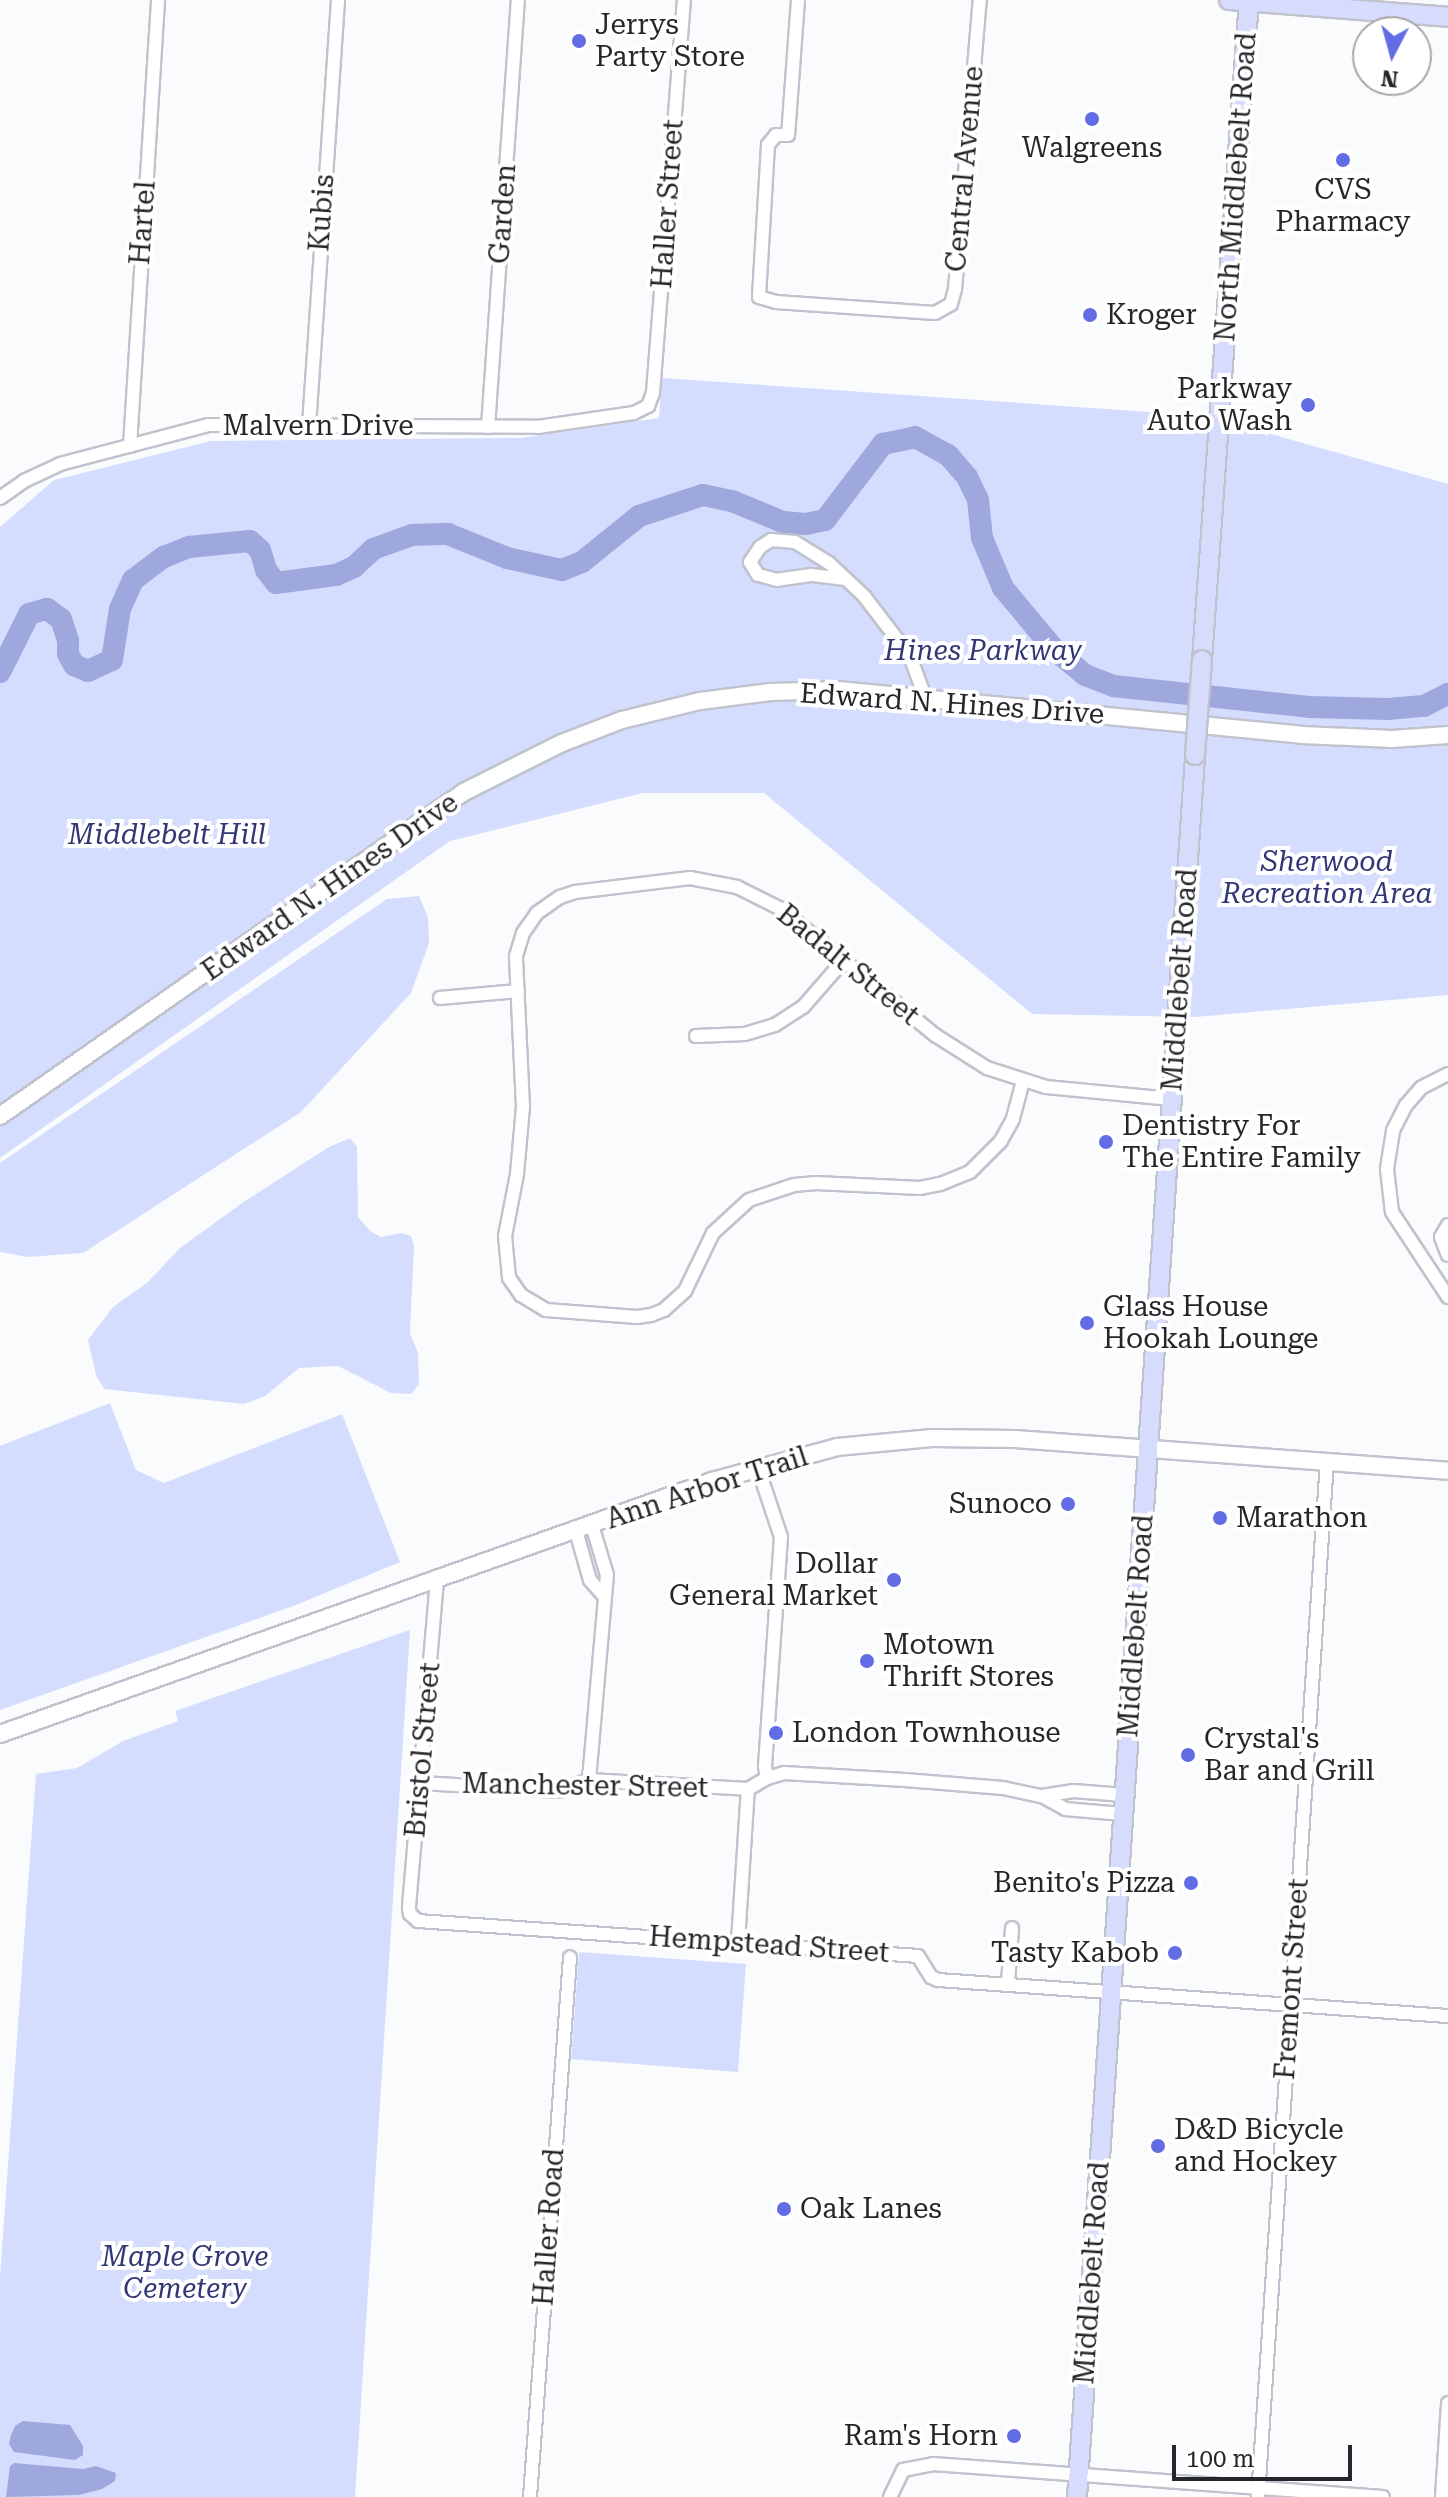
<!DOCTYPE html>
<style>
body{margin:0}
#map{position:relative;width:1448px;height:2497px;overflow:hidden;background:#fafbfd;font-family:"Roboto Serif",serif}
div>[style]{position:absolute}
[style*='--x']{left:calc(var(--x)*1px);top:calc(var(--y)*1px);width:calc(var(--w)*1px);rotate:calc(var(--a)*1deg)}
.green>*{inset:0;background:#d5ddff}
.water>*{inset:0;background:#9ea8dc}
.river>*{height:22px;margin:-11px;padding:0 11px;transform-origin:11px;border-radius:11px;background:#9ea8dc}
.roads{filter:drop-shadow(2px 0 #c0c2cd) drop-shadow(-2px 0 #c0c2cd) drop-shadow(0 2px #c0c2cd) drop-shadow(0 -2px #c0c2cd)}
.minor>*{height:12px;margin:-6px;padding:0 6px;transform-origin:6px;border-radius:6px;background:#fff}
.tertiary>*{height:16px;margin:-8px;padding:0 8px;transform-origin:8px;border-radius:8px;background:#fff}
.secondary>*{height:18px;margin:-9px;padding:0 9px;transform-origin:9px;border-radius:9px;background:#d7dbfc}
.bridges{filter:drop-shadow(2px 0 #c0c2cd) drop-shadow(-2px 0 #c0c2cd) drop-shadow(0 2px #c0c2cd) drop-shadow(0 -2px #c0c2cd)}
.secondary-bridge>*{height:18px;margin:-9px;padding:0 9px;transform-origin:9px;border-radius:9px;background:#d7dbfc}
.dots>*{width:22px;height:22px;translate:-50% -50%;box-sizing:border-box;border:4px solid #fff;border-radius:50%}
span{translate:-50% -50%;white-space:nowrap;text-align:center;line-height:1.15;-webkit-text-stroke:8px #fff;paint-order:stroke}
.poi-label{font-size:28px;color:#25262a}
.left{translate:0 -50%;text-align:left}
.right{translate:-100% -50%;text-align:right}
.street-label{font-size:28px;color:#25262a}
.park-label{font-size:28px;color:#313775;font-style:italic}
.north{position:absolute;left:1352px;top:16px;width:80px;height:80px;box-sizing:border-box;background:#fff;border:2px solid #a8a8aa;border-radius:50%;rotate:186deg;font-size:22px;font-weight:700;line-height:32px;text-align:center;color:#25262a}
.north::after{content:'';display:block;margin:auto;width:28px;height:36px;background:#626ce4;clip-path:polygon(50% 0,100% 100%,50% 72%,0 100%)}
.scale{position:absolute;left:1172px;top:2445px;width:180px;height:36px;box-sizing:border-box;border:4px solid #25262a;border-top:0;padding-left:10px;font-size:24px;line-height:28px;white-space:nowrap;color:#25262a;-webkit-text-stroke:6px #fff;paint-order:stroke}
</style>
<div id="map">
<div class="green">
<i style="clip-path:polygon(662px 378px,1192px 415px,1192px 431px,1239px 434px,1250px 428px,1448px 484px,1448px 995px,1195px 1017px,1032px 1014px,764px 793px,643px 793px,450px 841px,0 1158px,0 527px,54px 480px,211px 441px,520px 438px,659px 418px)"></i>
<i style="clip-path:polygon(419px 896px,428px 917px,429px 943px,411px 993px,301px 1112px,83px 1253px,28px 1257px,0 1252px,0 1163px,387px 899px)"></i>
<i style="clip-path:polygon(350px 1138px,357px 1147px,358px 1217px,370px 1231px,381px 1237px,402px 1233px,411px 1236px,414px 1245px,410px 1333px,418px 1353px,419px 1384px,411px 1394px,391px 1393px,338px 1366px,299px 1368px,265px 1396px,244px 1404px,104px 1389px,96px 1375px,88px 1340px,113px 1307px,148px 1282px,180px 1248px,245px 1201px,329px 1147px)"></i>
<i style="clip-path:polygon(110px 1403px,136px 1470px,164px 1483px,342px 1414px,400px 1562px,296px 1605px,0 1710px,0 1446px)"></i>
<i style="clip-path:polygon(410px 1630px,355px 2497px,0 2497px,0 2277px,36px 1774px,77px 1768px,123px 1741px,178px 1721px,175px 1711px)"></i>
<i style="clip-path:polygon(579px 1952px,746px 1964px,738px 2072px,571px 2059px)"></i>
</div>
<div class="water">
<i style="clip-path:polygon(23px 2421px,70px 2425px,83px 2446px,83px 2455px,75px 2460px,14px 2452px,9px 2444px,11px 2435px,15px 2426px)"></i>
<i style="clip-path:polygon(14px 2463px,83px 2469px,96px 2466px,116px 2473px,115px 2481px,102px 2489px,79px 2495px,6px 2497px,10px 2466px)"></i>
</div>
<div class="river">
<i style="--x:0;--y:672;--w:65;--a:-63.4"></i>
<i style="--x:29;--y:614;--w:19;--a:-16"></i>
<i style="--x:47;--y:609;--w:17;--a:36"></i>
<i style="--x:61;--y:619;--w:22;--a:72"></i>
<i style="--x:68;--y:640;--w:14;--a:90"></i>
<i style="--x:68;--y:654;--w:13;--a:61"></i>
<i style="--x:74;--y:665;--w:15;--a:23"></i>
<i style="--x:88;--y:671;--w:26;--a:-25"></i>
<i style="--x:112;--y:660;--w:52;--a:-81.1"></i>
<i style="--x:120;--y:609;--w:32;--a:-66"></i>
<i style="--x:133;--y:580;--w:39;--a:-37"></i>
<i style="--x:164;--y:557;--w:27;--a:-22"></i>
<i style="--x:189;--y:547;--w:61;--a:-5.6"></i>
<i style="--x:250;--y:541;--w:13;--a:42"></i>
<i style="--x:260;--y:550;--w:21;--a:73"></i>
<i style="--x:266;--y:570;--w:16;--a:52"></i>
<i style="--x:276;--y:583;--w:61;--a:-7.6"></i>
<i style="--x:336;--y:575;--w:20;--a:-24"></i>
<i style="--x:354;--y:567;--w:26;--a:-43"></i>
<i style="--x:373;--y:549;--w:41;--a:-19.7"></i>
<i style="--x:412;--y:535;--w:36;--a:-2"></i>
<i style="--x:448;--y:534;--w:64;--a:22.1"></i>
<i style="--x:507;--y:558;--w:56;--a:12.3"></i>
<i style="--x:562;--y:570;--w:22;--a:-22"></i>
<i style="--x:582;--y:562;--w:73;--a:-38.9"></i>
<i style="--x:639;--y:516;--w:67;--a:-18.2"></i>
<i style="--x:703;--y:495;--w:30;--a:12"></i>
<i style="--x:732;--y:501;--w:55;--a:22.4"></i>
<i style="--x:783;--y:522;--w:23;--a:5"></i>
<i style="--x:806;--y:524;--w:19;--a:-12"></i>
<i style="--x:825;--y:520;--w:96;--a:-52.7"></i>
<i style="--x:883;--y:444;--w:33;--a:-12"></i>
<i style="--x:915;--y:437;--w:38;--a:29"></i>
<i style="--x:948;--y:455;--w:29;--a:49"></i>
<i style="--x:967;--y:477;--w:25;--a:64"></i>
<i style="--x:978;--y:500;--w:38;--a:84"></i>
<i style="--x:982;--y:538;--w:54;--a:67.2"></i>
<i style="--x:1003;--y:588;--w:80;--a:50.1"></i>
<i style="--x:1054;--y:649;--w:40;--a:40"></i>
<i style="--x:1085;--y:675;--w:30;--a:21"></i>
<i style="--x:1113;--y:686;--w:197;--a:6.1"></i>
<i style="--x:1309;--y:707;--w:79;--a:1.5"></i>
<i style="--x:1388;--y:709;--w:36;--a:-5"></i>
<i style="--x:1424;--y:706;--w:27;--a:-27"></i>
</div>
<div class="roads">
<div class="minor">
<i style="--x:798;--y:0;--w:135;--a:94.2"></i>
<i style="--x:788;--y:135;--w:12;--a:180"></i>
<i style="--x:776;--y:135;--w:13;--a:129"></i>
<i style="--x:768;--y:145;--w:152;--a:93.4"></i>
<i style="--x:759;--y:297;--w:18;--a:16"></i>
<i style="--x:776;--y:302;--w:159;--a:4"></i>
<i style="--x:935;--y:313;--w:18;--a:-29"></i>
<i style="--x:951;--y:304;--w:16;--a:-75"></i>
<i style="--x:955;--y:289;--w:290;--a:-85.1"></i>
<i style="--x:309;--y:426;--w:427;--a:-86.1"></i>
<i style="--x:488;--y:427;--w:428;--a:-86"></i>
<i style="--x:130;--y:446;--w:447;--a:-86.4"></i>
<i style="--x:0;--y:498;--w:29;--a:-35"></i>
<i style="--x:24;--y:481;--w:40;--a:-25"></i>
<i style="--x:60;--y:464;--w:154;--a:-14.7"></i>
<i style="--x:209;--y:425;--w:329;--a:0.3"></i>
<i style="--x:538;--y:427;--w:97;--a:-8.3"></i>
<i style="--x:634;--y:413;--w:16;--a:-27"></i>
<i style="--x:648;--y:406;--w:14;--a:-69"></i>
<i style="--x:653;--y:393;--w:394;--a:-85.5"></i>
<i style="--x:845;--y:579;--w:34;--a:-173"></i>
<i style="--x:811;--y:575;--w:34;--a:172"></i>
<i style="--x:777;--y:580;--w:20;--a:-165"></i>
<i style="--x:758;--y:575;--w:15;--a:-122"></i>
<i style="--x:750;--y:562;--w:18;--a:-56"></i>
<i style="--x:760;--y:547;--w:13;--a:-32"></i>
<i style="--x:771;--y:540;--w:24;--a:5"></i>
<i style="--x:795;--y:542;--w:40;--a:32"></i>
<i style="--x:829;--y:563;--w:48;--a:43.3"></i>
<i style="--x:864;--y:596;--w:76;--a:52.5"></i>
<i style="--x:910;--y:656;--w:44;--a:69.9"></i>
<i style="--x:440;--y:998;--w:78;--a:-5.1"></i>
<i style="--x:696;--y:1036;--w:49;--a:-2.3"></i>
<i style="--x:745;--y:1034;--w:31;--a:-17"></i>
<i style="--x:775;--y:1025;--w:33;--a:-33"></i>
<i style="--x:803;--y:1007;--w:62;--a:-48.9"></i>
<i style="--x:1448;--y:1074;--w:30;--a:153"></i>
<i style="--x:1421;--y:1088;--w:23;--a:131"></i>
<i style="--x:1406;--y:1105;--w:29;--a:117"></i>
<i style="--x:1393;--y:1131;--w:38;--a:99"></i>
<i style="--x:1387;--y:1169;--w:43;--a:83.4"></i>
<i style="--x:1392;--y:1212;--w:102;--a:56.6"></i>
<i style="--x:1023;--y:1081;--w:39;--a:105"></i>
<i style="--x:1013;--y:1119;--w:25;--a:119"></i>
<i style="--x:1001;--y:1141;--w:44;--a:135"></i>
<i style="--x:970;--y:1172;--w:32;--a:158"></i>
<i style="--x:940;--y:1184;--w:20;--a:169"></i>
<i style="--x:920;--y:1188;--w:104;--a:-177.2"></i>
<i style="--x:816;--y:1183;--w:22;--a:175"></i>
<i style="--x:794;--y:1185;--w:47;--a:161.6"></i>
<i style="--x:749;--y:1200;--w:49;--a:137.5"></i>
<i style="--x:713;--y:1233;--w:64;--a:115.8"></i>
<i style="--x:685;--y:1291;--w:28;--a:138"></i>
<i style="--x:664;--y:1310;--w:14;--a:159"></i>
<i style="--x:651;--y:1315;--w:14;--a:172"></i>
<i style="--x:637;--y:1317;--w:91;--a:-175.6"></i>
<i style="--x:546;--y:1310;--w:29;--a:-149"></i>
<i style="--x:521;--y:1295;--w:21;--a:-125"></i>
<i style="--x:509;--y:1278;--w:42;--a:-95.4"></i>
<i style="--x:505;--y:1236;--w:63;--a:-79"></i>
<i style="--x:517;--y:1174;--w:67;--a:-84.9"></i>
<i style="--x:523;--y:1107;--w:151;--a:-92.7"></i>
<i style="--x:516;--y:956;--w:24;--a:-73"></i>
<i style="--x:523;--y:933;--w:24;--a:-55"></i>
<i style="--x:537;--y:913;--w:28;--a:-35"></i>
<i style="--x:560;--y:897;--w:16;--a:-18"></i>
<i style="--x:575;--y:892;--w:116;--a:-6.9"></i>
<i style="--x:690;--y:878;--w:48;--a:10.8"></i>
<i style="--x:737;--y:887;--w:49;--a:26.6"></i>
<i style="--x:781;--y:909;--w:199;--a:39.3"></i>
<i style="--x:935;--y:1035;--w:62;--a:32.4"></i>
<i style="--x:987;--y:1068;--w:62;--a:17.9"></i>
<i style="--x:1046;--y:1087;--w:126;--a:5.5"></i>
<i style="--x:1448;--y:1225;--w:14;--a:120"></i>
<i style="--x:1441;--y:1237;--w:19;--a:69"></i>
<i style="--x:758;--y:1468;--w:73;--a:71.6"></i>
<i style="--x:781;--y:1537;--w:230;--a:94"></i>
<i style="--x:765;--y:1766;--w:12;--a:81"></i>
<i style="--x:576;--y:1531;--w:51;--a:74.1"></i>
<i style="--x:590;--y:1580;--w:18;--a:49"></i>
<i style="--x:437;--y:1580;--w:329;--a:94.9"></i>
<i style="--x:409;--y:1908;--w:6;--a:81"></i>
<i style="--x:410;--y:1914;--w:11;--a:41"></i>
<i style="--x:418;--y:1921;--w:501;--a:4"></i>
<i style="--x:918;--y:1956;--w:25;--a:58"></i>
<i style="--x:931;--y:1977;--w:8;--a:23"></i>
<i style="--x:938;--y:1980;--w:511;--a:4.04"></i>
<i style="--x:589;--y:1780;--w:206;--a:-85"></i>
<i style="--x:607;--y:1575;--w:52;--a:-106.7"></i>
<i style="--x:421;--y:1783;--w:138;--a:3.3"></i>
<i style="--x:559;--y:1791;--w:32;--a:-20"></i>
<i style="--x:589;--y:1780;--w:159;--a:3.2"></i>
<i style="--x:748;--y:1789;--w:22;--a:-30"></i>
<i style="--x:767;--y:1778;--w:18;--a:-16"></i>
<i style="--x:784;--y:1773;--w:121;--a:3.3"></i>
<i style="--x:905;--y:1780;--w:98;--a:4.7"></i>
<i style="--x:1003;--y:1788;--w:40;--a:12"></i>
<i style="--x:1042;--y:1796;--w:26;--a:29"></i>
<i style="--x:1065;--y:1809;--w:58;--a:4.9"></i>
<i style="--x:1042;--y:1796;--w:32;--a:-9"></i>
<i style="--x:1074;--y:1791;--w:50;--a:4.6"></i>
<i style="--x:738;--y:1942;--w:153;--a:-86.3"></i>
<i style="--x:1008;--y:1983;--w:55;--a:-85.8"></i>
<i style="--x:530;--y:2497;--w:541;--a:-85.76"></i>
<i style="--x:890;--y:2497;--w:30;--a:-64"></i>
<i style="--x:903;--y:2470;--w:31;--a:-11"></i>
<i style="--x:933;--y:2464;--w:451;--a:4.2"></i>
<i style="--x:1258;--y:2497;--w:1038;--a:-86.19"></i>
<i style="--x:1442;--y:2497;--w:94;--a:-86.3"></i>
</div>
<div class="tertiary">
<i style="--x:0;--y:1116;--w:566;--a:-34.93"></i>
<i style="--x:464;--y:792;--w:110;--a:-26.6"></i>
<i style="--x:562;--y:743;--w:64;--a:-21"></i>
<i style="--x:622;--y:720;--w:80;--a:-13.7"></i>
<i style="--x:700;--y:701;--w:71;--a:-7.3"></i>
<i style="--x:770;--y:692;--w:68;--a:-1.7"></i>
<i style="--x:838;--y:690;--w:466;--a:5.5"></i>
<i style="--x:1302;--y:735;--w:90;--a:2.5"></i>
<i style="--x:1392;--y:739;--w:56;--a:-4.1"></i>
<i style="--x:0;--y:1734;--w:756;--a:-19.56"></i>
<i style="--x:712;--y:1481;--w:130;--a:-15.2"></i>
<i style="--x:837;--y:1447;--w:95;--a:-5.4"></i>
<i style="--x:932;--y:1438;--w:83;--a:0.7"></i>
<i style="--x:1015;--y:1439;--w:434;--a:4.2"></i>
</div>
<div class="secondary">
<i style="--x:1229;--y:0;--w:220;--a:4.4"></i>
<i style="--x:1202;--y:660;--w:662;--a:-85.93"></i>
<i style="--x:1077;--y:2497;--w:1746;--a:-86.12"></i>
</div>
</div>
<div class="bridges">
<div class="secondary-bridge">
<i style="--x:1195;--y:755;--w:95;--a:-85.8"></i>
</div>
</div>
<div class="dots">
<i style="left:579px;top:41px;background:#626ce4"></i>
<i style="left:1092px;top:119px;background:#626ce4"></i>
<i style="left:1343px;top:160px;background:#626ce4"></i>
<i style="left:1090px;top:315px;background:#626ce4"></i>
<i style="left:1308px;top:405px;background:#626ce4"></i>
<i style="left:1106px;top:1142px;background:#626ce4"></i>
<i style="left:1087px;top:1323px;background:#626ce4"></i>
<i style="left:1068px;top:1504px;background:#626ce4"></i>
<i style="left:1220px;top:1518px;background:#626ce4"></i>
<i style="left:894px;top:1580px;background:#626ce4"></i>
<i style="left:867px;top:1661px;background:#626ce4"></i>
<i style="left:776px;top:1733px;background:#626ce4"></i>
<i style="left:1188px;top:1755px;background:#626ce4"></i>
<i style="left:1191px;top:1883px;background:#626ce4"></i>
<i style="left:1175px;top:1953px;background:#626ce4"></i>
<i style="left:1158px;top:2146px;background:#626ce4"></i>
<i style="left:784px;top:2209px;background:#626ce4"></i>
<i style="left:1014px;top:2436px;background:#626ce4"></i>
</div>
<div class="poi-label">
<span class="left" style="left:595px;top:41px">Jerrys<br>Party Store</span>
<span style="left:1092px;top:148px">Walgreens</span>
<span style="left:1343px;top:206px">CVS<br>Pharmacy</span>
<span class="left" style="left:1106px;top:315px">Kroger</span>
<span class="right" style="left:1292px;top:405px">Parkway<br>Auto Wash</span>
<span class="left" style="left:1122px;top:1142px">Dentistry For<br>The Entire Family</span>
<span class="left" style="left:1103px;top:1323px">Glass House<br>Hookah Lounge</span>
<span class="right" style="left:1052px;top:1504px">Sunoco</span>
<span class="left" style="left:1236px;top:1518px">Marathon</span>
<span class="right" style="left:878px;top:1580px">Dollar<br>General Market</span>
<span class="left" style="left:883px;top:1661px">Motown<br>Thrift Stores</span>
<span class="left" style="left:792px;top:1733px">London Townhouse</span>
<span class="left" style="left:1204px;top:1755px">Crystal's<br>Bar and Grill</span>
<span class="right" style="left:1175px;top:1883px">Benito's Pizza</span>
<span class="right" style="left:1159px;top:1953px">Tasty Kabob</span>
<span class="left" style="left:1174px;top:2146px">D&amp;D Bicycle<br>and Hockey</span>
<span class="left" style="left:800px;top:2209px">Oak Lanes</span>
<span class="right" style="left:998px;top:2436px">Ram's Horn</span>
</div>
<div class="street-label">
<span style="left:965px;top:169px;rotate:-85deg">Central Avenue</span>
<span style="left:1236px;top:187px;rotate:-86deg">North Middlebelt Road</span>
<span style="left:668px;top:204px;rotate:-86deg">Haller Street</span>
<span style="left:322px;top:213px;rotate:-86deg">Kubis</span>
<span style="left:503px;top:214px;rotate:-86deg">Garden</span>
<span style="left:143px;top:223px;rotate:-86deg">Hartel</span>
<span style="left:318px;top:426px">Malvern Drive</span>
<span style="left:952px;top:704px;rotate:4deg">Edward N. Hines Drive</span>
<span style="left:330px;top:887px;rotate:-35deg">Edward N. Hines Drive</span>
<span style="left:848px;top:965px;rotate:39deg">Badalt Street</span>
<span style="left:1180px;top:980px;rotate:-86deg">Middlebelt Road</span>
<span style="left:707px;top:1488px;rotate:-18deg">Ann Arbor Trail</span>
<span style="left:1136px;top:1626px;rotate:-86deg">Middlebelt Road</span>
<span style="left:423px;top:1750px;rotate:-85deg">Bristol Street</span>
<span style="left:585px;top:1786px;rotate:1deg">Manchester Street</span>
<span style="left:769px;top:1945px;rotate:4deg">Hempstead Street</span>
<span style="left:1292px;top:1979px;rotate:-86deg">Fremont Street</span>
<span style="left:549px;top:2227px;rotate:-86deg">Haller Road</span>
<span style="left:1092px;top:2273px;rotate:-86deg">Middlebelt Road</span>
</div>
<div class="park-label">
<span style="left:983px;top:651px">Hines Parkway</span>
<span style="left:167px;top:835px">Middlebelt Hill</span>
<span style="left:1327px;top:878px">Sherwood<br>Recreation Area</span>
<span style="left:185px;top:2273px">Maple Grove<br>Cemetery</span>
</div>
<div class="north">N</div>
<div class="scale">100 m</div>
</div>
